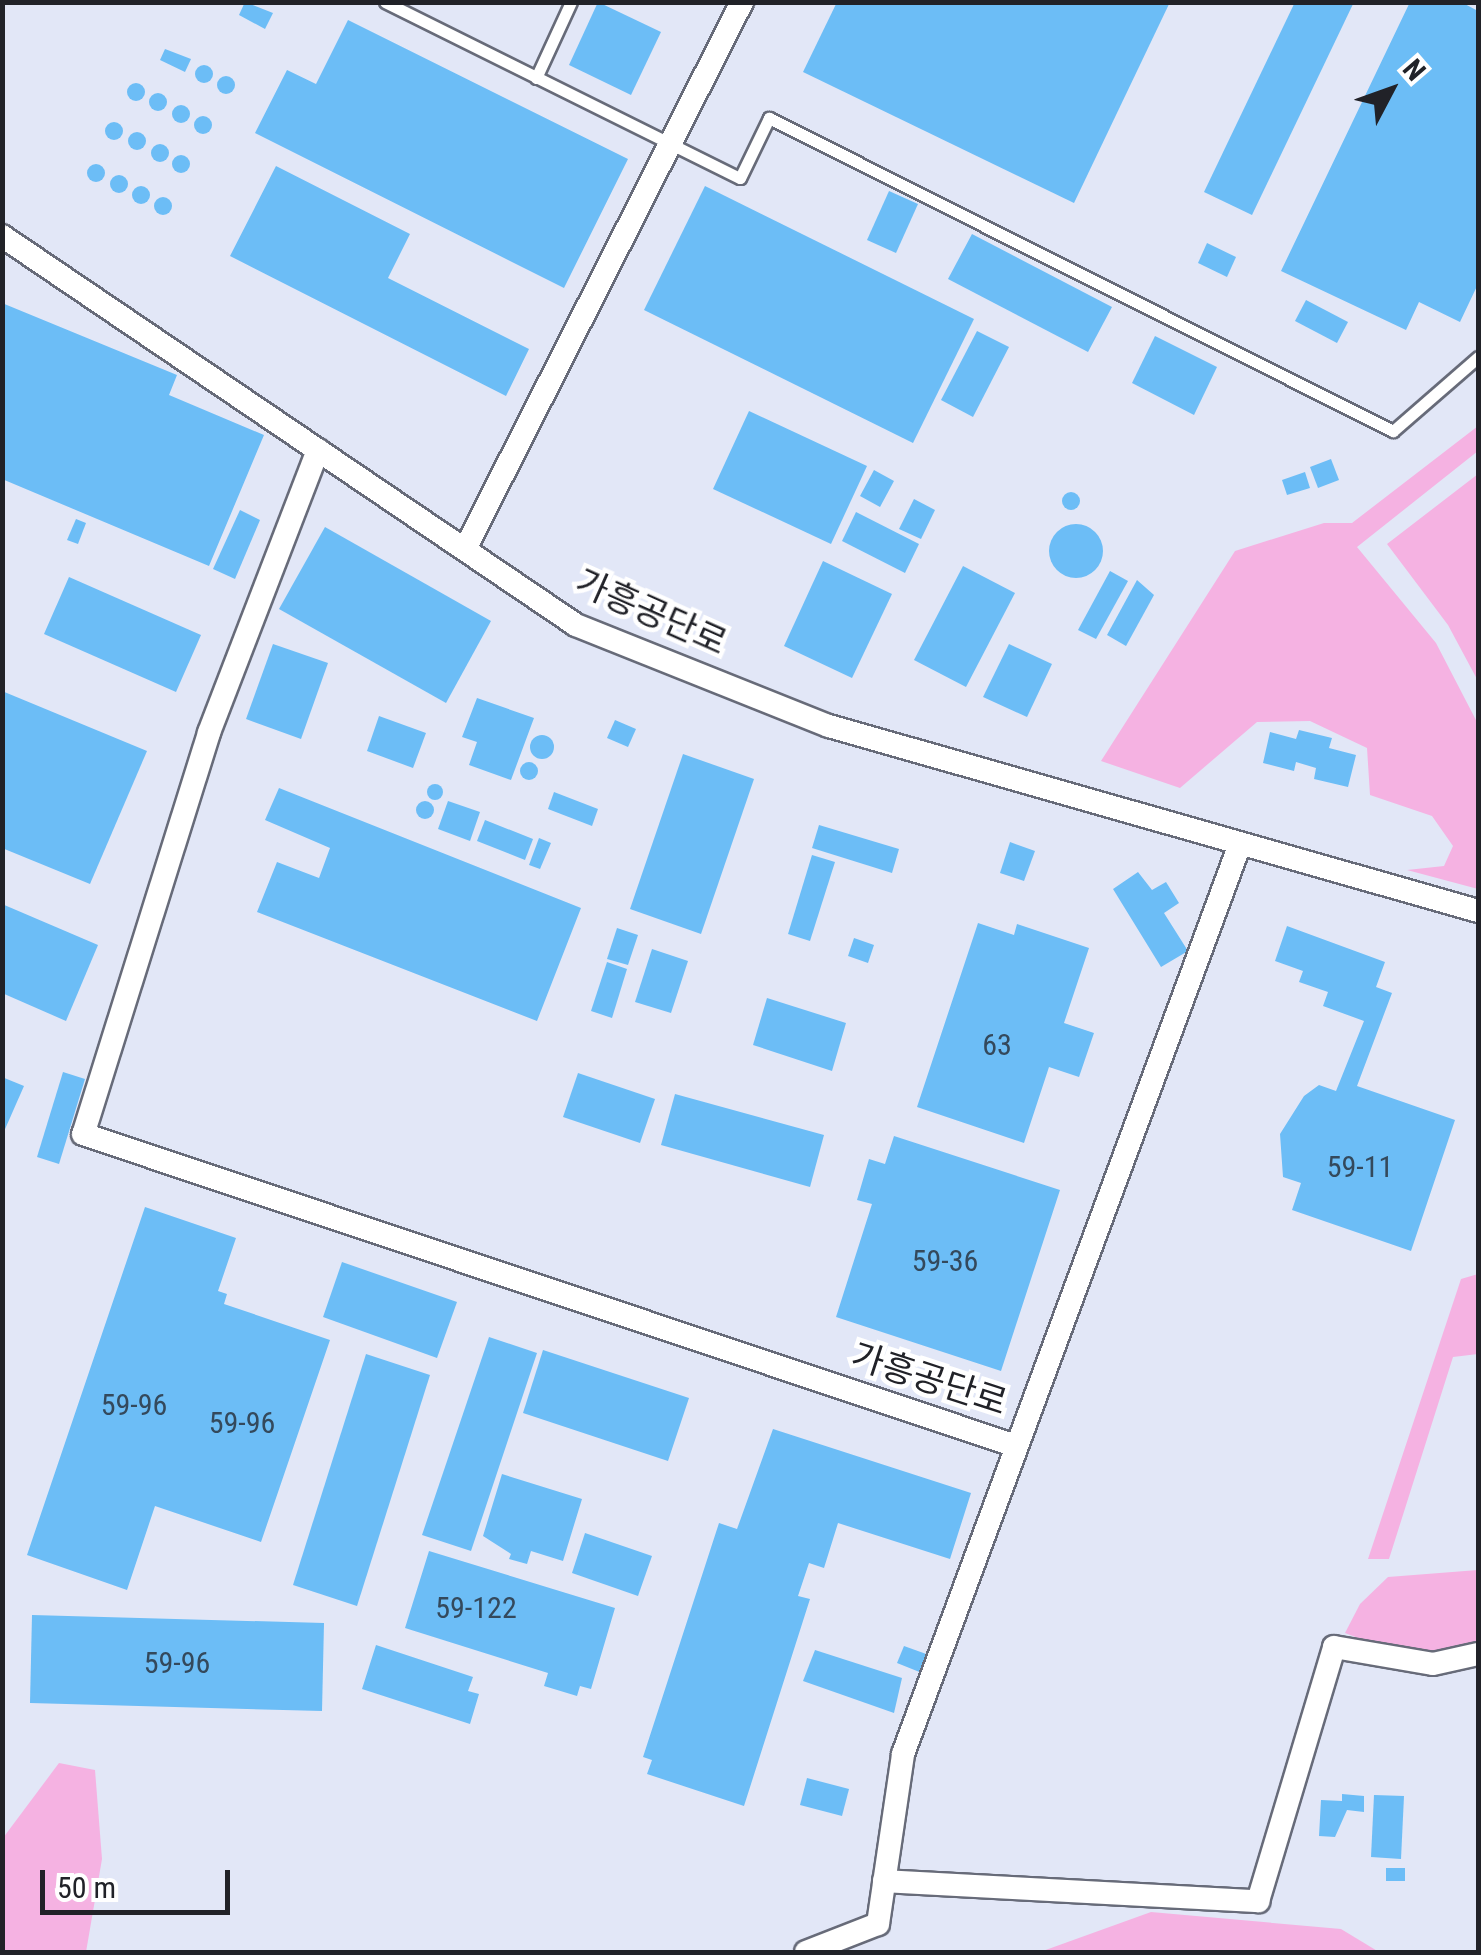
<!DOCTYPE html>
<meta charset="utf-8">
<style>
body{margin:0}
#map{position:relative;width:1481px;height:1955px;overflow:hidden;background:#e2e7f7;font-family:"Roboto Condensed","Noto Sans KR",sans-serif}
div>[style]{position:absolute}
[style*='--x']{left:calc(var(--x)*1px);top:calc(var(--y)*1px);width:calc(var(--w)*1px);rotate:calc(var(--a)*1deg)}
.green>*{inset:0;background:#f5b2e2}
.building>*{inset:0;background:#6cbdf6}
.round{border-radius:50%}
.roads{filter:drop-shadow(2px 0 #676b79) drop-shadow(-2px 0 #676b79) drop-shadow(0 2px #676b79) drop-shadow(0 -2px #676b79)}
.service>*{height:11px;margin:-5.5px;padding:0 5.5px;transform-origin:5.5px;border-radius:5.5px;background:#fff}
.minor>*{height:22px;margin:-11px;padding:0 11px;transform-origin:11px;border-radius:11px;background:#fff}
span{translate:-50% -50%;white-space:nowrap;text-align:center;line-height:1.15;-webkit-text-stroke:9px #fff;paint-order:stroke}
.number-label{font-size:30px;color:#34495c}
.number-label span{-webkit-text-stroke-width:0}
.street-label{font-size:35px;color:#212228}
.frame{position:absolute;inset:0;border:5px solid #212228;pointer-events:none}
.north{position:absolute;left:1341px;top:40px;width:100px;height:100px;-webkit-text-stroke:8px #fff;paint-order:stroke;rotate:49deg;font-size:28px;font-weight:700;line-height:40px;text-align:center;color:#212228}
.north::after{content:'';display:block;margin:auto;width:35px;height:45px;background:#212228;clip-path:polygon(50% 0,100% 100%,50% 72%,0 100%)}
.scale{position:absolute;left:40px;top:1870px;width:190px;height:45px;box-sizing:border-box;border:5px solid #212228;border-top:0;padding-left:12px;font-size:30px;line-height:35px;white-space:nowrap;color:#212228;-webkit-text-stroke:8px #fff;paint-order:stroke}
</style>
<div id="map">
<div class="green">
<i style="clip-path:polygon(1478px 426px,1478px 451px,1357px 547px,1436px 643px,1478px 724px,1478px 889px,1407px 870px,1444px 866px,1453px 846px,1432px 816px,1370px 795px,1367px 748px,1310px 721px,1257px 722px,1180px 788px,1101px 761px,1235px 551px,1324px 523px,1352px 523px)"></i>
<i style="clip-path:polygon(1478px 474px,1478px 681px,1448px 625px,1387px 544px)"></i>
<i style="clip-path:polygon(1478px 1274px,1478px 1354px,1453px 1357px,1389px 1559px,1368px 1559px,1461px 1279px)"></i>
<i style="clip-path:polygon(1478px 1570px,1478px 1643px,1408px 1657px,1345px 1633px,1360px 1604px,1388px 1577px)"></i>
<i style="clip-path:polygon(59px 1763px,95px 1770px,102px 1859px,86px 1952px,3px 1952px,3px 1838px)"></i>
<i style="clip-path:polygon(1151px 1912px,1341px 1929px,1379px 1952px,1040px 1952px)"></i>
</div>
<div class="building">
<i style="clip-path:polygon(245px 2px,273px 13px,265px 29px,239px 15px)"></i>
<i style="clip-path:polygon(598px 2px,661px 32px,631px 95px,569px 65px)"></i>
<i style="clip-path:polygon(837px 2px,1170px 2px,1074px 203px,803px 72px)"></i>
<i style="clip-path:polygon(1295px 2px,1354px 2px,1252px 215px,1204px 192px)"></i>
<i style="clip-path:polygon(1410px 2px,1461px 2px,1478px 11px,1478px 284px,1460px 322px,1419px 302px,1406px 330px,1281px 271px)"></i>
<i style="clip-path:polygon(348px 20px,628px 159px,564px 288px,255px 133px,287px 70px,316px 84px)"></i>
<i style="clip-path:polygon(165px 49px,191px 59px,185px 72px,160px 60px)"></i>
<i class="round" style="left:195px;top:65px;width:18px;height:18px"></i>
<i class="round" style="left:217px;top:76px;width:18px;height:18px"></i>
<i class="round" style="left:127px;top:83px;width:18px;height:18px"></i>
<i class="round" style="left:149px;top:93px;width:18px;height:18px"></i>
<i class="round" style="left:172px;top:105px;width:18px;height:18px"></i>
<i class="round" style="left:194px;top:116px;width:18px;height:18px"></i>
<i class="round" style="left:105px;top:122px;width:18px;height:18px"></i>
<i class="round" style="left:128px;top:132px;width:18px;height:18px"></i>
<i class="round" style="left:151px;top:144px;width:18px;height:18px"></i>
<i class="round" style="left:172px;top:155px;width:18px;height:18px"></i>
<i class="round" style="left:87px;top:164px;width:18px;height:18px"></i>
<i style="clip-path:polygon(276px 166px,410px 234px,388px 278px,529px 349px,506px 396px,230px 256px)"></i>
<i class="round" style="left:110px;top:175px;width:18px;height:18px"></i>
<i class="round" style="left:132px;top:186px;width:18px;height:18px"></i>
<i style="clip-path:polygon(705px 186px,974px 319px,913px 443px,644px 310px)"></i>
<i style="clip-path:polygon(889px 191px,918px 204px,896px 253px,867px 240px)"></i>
<i class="round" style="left:154px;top:197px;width:18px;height:18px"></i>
<i style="clip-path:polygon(972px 234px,1112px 307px,1088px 352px,948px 279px)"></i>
<i style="clip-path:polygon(1207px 243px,1236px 257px,1227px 277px,1198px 263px)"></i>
<i style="clip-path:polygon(1306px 300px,1348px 322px,1337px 343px,1295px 321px)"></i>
<i style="clip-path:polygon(2px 303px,177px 375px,169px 395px,264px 435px,209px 566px,2px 479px)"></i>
<i style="clip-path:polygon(977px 331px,1009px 347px,973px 417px,941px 400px)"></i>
<i style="clip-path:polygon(1155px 336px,1217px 367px,1194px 415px,1132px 383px)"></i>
<i style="clip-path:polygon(749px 411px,867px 466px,831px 544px,713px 489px)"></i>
<i style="clip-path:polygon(1331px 459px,1339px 480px,1318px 488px,1310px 467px)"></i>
<i style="clip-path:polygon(874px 470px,894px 481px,880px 507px,860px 496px)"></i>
<i style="clip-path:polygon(1305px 472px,1310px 488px,1287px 495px,1282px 480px)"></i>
<i class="round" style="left:1062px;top:492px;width:18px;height:18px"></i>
<i style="clip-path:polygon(914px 499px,935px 510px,921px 539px,899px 529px)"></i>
<i style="clip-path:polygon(240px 510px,260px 520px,235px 579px,213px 569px)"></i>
<i style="clip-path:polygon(856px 512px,919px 544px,905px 573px,842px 541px)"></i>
<i style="clip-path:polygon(76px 519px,86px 523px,78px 544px,67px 540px)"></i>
<i class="round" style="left:1049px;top:524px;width:54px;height:54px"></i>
<i style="clip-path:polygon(325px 527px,491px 621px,446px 703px,279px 609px)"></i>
<i style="clip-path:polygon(823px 561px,892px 594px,852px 678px,784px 646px)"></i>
<i style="clip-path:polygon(963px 566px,1015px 593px,966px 687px,914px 660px)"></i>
<i style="clip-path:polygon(1110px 571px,1128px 581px,1096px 639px,1078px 630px)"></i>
<i style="clip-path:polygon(69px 577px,201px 635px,176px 692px,44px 634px)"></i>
<i style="clip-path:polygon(1137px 580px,1154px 595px,1126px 646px,1107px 635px)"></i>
<i style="clip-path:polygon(273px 644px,328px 663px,301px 739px,246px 719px)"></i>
<i style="clip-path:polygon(1009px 644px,1052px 664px,1027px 717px,983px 697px)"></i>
<i style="clip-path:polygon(2px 691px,147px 751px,90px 884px,2px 848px)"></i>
<i style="clip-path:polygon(477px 698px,534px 718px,511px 780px,469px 765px,477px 742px,462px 737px)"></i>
<i style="clip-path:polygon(379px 716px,426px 733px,413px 768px,367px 751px)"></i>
<i style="clip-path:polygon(615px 720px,636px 729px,628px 747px,607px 738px)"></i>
<i style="clip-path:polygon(1299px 730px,1332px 738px,1329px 748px,1356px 755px,1348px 787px,1314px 779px,1316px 768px,1296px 762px,1294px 771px,1263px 763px,1270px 732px,1296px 739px)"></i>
<i class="round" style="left:530px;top:735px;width:24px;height:24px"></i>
<i style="clip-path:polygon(683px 754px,754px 779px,701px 934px,630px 909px)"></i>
<i class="round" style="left:520px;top:762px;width:18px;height:18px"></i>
<i class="round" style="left:427px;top:784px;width:16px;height:16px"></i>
<i style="clip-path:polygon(279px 788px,581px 908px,537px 1021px,257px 912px,277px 862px,319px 878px,330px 848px,265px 820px)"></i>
<i style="clip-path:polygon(554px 792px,598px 809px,592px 826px,548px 809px)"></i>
<i style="clip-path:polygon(448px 801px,480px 812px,470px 841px,438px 829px)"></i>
<i class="round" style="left:416px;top:801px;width:18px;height:18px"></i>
<i style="clip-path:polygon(485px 820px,533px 839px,525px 860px,477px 841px)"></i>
<i style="clip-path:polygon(819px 825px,899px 849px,892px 873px,812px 848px)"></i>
<i style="clip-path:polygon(539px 838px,551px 843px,540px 869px,529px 865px)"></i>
<i style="clip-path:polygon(1010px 842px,1035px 851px,1024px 881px,1000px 873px)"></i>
<i style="clip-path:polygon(812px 855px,835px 862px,810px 941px,788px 934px)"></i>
<i style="clip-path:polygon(1138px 872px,1152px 890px,1166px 882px,1179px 903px,1164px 913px,1188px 951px,1161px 967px,1113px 889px)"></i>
<i style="clip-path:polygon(2px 904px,98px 945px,66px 1021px,2px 993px)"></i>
<i style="clip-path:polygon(978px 923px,1014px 935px,1017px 924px,1089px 948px,1064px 1023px,1094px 1033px,1079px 1077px,1049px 1067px,1024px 1143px,917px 1107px)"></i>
<i style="clip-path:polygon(1287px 926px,1385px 962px,1376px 987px,1392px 993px,1357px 1086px,1455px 1120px,1411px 1251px,1292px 1210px,1301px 1183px,1283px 1177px,1280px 1134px,1304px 1096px,1319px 1085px,1336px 1091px,1364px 1021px,1323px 1006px,1328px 992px,1299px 982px,1303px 971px,1275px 961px)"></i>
<i style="clip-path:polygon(617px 928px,638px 935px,628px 965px,607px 959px)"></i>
<i style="clip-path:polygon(854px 938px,874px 945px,868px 963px,848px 956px)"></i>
<i style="clip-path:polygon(652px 949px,688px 961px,671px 1013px,635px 1002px)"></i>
<i style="clip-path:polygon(607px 962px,627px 969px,612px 1018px,591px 1011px)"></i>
<i style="clip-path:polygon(767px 998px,846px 1023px,832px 1071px,753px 1045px)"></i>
<i style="clip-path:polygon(63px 1072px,85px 1079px,59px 1164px,37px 1157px)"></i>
<i style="clip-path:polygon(578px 1073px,655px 1099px,640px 1143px,563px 1117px)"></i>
<i style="clip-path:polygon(2px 1077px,24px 1086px,2px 1136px)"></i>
<i style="clip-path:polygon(675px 1094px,824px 1135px,810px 1187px,661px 1145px)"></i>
<i style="clip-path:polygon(894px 1136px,1060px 1190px,1001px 1371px,836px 1317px,872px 1204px,857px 1200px,869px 1159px,885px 1164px)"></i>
<i style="clip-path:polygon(145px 1207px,236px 1238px,218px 1291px,227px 1294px,224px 1304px,330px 1340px,261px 1542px,155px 1506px,127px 1590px,27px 1555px)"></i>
<i style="clip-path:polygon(342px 1262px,457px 1302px,437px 1358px,323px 1317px)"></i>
<i style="clip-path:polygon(489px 1337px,537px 1353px,471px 1551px,422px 1535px)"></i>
<i style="clip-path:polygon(543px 1350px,689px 1398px,668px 1461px,523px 1413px)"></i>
<i style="clip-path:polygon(366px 1354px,430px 1375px,357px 1606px,293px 1585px)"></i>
<i style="clip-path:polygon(773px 1429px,971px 1493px,950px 1559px,838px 1523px,824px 1568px,809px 1563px,798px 1596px,810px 1599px,744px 1806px,647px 1774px,652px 1760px,643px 1757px,719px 1523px,737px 1529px)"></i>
<i style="clip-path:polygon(502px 1474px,582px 1499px,563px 1561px,531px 1551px,527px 1564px,509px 1559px,511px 1554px,483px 1536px)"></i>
<i style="clip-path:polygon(585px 1533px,652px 1556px,638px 1596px,572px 1573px)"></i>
<i style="clip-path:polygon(429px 1551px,615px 1608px,591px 1689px,580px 1686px,577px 1696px,544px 1686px,548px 1673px,405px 1628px)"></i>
<i style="clip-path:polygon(32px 1615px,324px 1623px,322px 1711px,30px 1703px)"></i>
<i style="clip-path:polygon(376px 1645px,473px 1677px,468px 1691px,479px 1694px,470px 1724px,362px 1689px)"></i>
<i style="clip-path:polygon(904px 1646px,929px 1655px,922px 1673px,897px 1663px)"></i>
<i style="clip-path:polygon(815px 1650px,902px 1678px,894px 1713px,803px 1681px)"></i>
<i style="clip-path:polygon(807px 1778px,849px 1789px,842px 1816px,800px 1805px)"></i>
<i style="clip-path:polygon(1342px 1794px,1364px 1796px,1364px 1812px,1347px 1810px,1335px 1837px,1319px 1836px,1321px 1800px,1342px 1801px)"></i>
<i style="clip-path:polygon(1374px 1795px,1404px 1796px,1401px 1859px,1371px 1857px)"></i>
<i style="clip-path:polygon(1386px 1868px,1405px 1868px,1405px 1881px,1386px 1881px)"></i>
</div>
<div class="roads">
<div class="service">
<i style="--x:385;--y:2;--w:396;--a:26.4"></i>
<i style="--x:740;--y:178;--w:67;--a:-64.2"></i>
<i style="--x:769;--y:118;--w:698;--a:26.64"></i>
<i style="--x:1393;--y:431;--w:113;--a:-41"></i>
<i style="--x:536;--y:78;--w:84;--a:-65.3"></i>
</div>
<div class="minor">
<i style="--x:2;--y:236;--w:693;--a:34.13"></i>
<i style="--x:576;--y:625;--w:272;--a:21.8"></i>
<i style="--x:829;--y:726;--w:675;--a:15.91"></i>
<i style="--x:318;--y:450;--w:303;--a:111.1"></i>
<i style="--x:209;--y:733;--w:420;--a:107.4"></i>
<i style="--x:83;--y:1134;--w:981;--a:18.49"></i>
<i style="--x:465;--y:549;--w:613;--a:-63.14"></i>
<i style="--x:884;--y:1881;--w:375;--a:3.1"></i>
<i style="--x:1258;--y:1901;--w:265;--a:-73.3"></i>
<i style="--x:1334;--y:1647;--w:100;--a:9.7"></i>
<i style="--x:1433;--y:1664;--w:46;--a:-12.5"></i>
<i style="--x:806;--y:1952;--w:77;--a:-21.3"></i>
<i style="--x:878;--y:1924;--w:172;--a:-81.6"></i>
<i style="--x:903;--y:1754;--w:970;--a:-69.68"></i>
</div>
</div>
<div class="number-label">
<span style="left:997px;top:1045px">63</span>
<span style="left:1360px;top:1167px">59-11</span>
<span style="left:945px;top:1261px">59-36</span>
<span style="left:134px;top:1405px">59-96</span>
<span style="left:242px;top:1423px">59-96</span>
<span style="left:476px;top:1608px">59-122</span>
<span style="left:177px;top:1663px">59-96</span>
</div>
<div class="street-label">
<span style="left:651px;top:613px;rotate:24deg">가흥공단로</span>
<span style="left:929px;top:1380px;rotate:18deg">가흥공단로</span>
</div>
<div class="frame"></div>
<div class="north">N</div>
<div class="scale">50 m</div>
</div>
